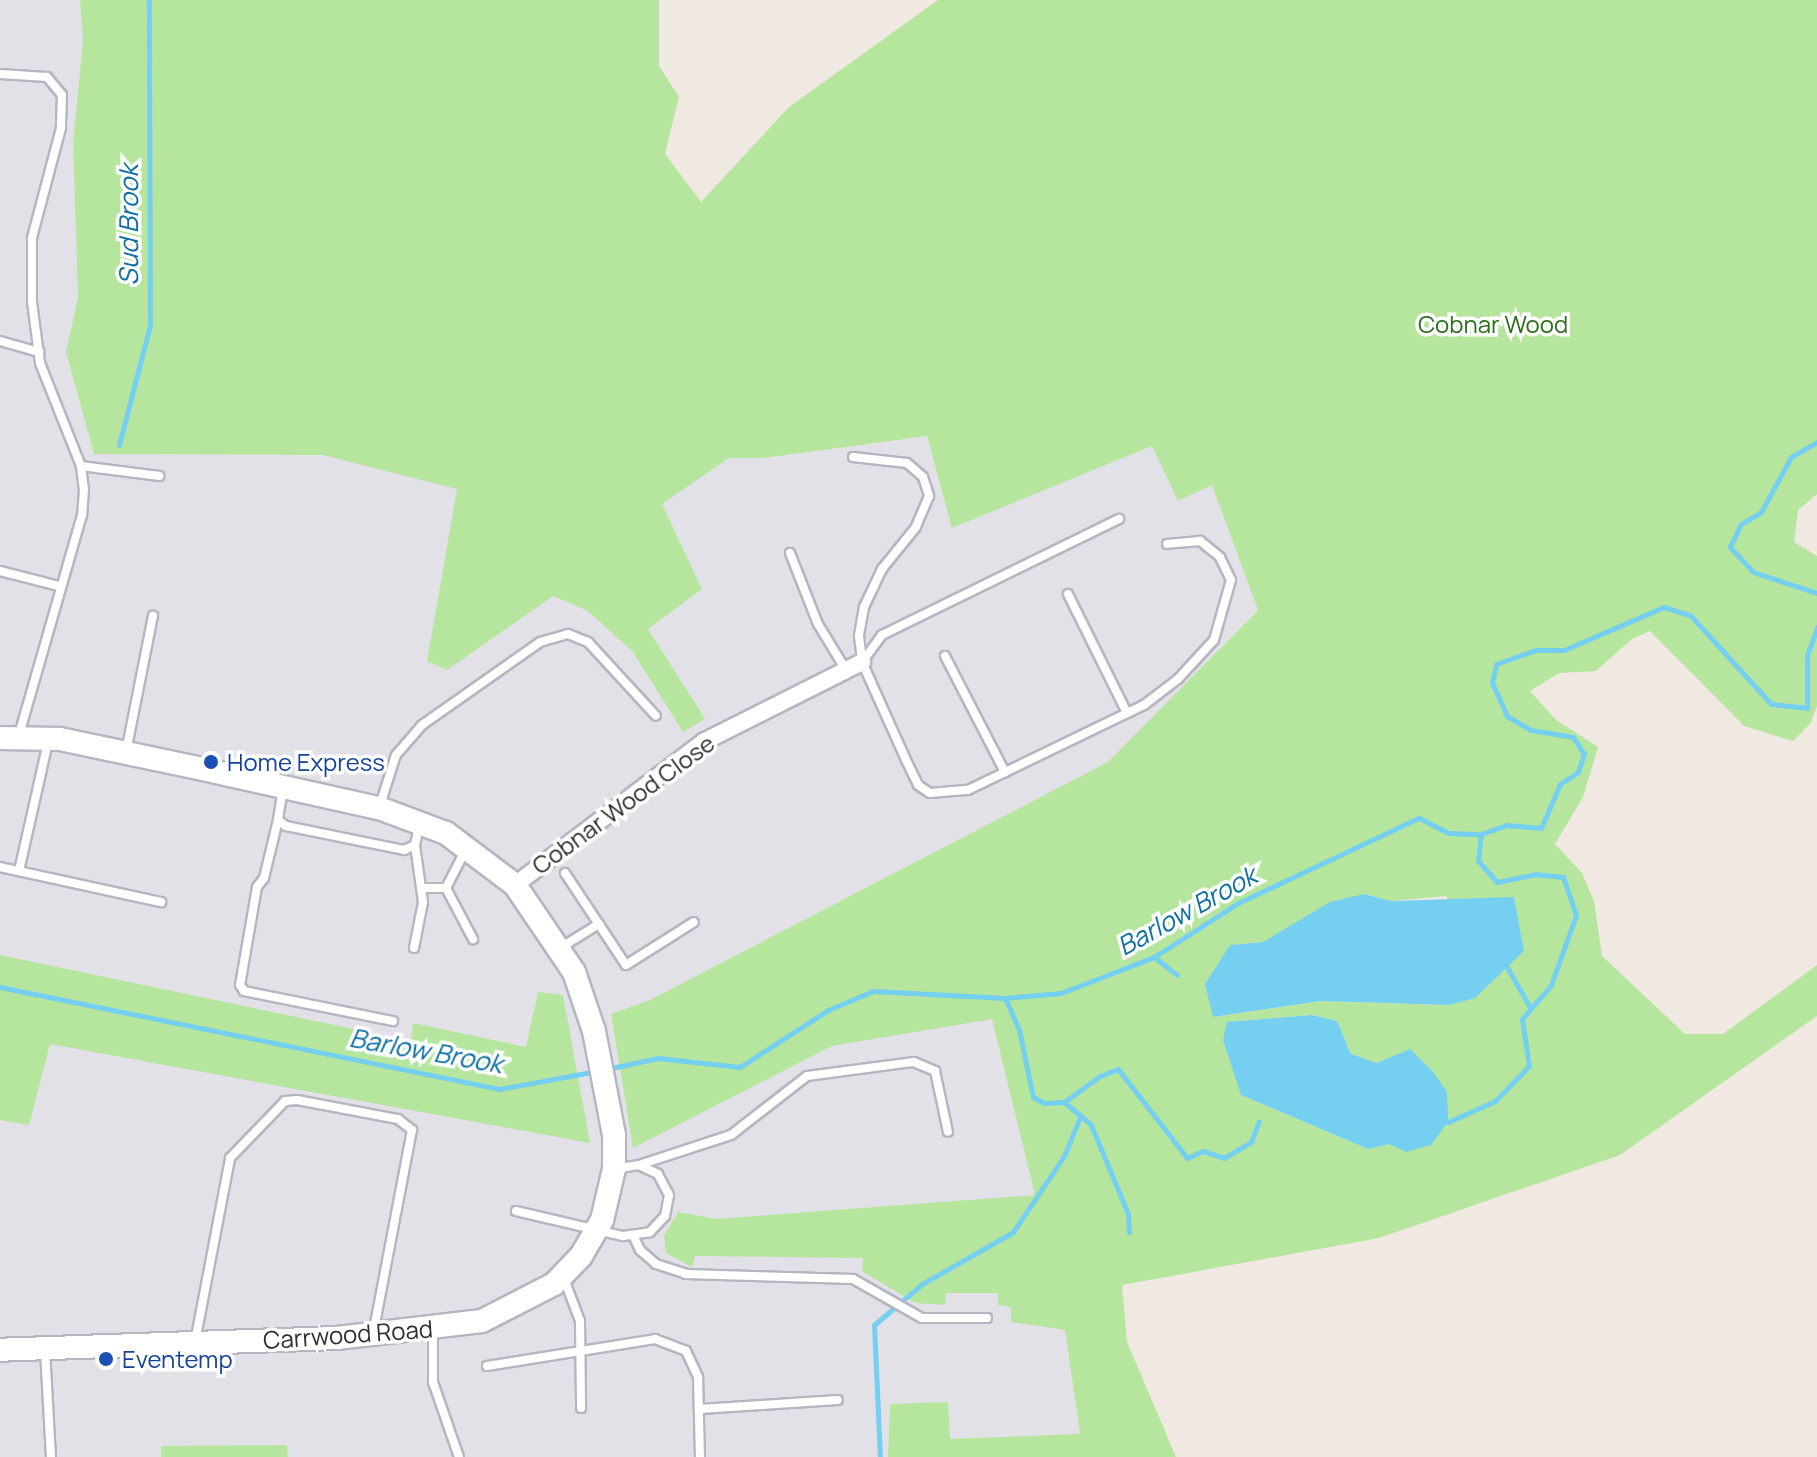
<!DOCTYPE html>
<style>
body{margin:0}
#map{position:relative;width:1817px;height:1457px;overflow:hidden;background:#efe9e1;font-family:Manrope,sans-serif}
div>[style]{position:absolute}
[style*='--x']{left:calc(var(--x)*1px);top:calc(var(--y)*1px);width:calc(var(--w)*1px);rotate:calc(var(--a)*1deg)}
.industrial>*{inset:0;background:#e3e1e8}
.green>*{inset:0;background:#b6e59e}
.water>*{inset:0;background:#75cff0}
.stream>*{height:5px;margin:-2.5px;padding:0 2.5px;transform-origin:2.5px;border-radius:2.5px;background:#75cff0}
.roads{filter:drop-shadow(2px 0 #b4b7c1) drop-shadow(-2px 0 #b4b7c1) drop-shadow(0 2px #b4b7c1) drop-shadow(0 -2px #b4b7c1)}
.lane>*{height:8px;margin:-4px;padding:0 4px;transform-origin:4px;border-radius:4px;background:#fff}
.street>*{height:16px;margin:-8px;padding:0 8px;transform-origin:8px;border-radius:8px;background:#fff}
.secondary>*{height:22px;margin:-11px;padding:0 11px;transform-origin:11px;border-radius:11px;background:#fff}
.dots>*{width:22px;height:22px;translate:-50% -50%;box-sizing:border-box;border:4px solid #fff;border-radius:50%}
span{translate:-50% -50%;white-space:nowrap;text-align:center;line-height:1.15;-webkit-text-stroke:7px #fff;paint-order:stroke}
.park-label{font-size:24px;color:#2c6e1b}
.transit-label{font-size:24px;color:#164399}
.left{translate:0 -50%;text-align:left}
.street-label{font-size:24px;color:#2e2e2e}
.water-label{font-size:26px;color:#0d6fa3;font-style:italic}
</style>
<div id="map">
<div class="industrial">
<i style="clip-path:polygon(0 0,80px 0,83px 39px,73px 144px,78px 297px,66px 352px,94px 454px,764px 458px,927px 436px,952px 527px,1153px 446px,1212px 485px,1258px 609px,1108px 762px,650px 1000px,611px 1015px,634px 1147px,832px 1046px,992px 1018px,1060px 1295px,1083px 1457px,0 1457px)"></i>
</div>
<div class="green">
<i style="clip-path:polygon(evenodd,80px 0,659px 0,659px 66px,679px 97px,665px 154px,701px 202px,789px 107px,938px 0,1817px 0,1817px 494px,1798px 510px,1794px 542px,1817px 556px,1817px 706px,1810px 724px,1793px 741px,1744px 726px,1650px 631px,1632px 639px,1596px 671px,1559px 673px,1530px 691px,1556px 720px,1598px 747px,1583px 797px,1555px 844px,1582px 873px,1594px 901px,1602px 956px,1685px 1034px,1723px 1034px,1817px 965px,1817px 1016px,1620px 1155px,1379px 1238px,1122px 1285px,1127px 1342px,1176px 1457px,888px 1457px,890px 1404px,948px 1402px,950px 1439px,1080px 1434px,1065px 1330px,1011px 1322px,1011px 1307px,998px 1305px,998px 1293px,946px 1293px,945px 1305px,915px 1303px,862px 1271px,863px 1258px,695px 1256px,692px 1267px,666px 1253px,664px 1236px,678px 1212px,716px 1219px,1035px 1195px,992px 1019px,832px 1046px,633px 1148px,611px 1014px,650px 1000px,1108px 762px,1258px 610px,1212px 485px,1178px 501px,1152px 446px,952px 528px,927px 436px,764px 458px,729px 458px,662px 504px,702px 589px,648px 629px,705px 719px,683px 732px,633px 652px,588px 611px,553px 596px,447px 670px,427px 661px,457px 489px,323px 455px,94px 454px,66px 352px,78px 297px,73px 144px,83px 39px,80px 0,1364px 894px,1391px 901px,1447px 896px,1450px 1005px,1321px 1001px,1214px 1017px,1230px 945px,1263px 942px,1364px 894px,80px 0,1312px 1015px,1337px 1021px,1351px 1054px,1363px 1059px,1377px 1063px,1410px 1050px,1389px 1144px,1368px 1149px,1241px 1095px,1228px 1022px,1312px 1015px)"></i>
<i style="clip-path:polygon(0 955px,411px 1041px,413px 1023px,526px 1047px,538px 992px,563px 995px,590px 1143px,50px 1044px,29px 1125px,0 1120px)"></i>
<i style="clip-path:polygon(287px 1445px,288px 1457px,161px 1457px,161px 1446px)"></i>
</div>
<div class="water">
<i style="clip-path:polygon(1364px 894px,1391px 901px,1514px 897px,1524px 951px,1475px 998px,1450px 1005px,1321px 1001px,1213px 1017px,1205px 984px,1230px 945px,1263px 942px,1330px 902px)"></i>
<i style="clip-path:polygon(1312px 1015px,1337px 1021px,1351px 1054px,1377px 1063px,1410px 1049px,1433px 1072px,1447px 1092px,1448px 1122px,1431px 1145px,1406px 1152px,1389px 1144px,1368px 1149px,1241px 1095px,1223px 1040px,1227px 1022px)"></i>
</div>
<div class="stream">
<i style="--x:1817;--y:442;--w:30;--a:150"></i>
<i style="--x:1791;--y:457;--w:63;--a:118.6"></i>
<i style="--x:1761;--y:512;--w:23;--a:149"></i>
<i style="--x:1741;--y:524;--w:25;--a:116"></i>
<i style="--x:1730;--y:547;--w:34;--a:47"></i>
<i style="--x:1753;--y:572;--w:67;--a:18.2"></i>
<i style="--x:119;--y:445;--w:124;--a:-75.5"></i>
<i style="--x:150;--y:325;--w:325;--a:-90.2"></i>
<i style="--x:1154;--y:957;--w:29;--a:38"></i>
<i style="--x:1507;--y:967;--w:48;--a:60.3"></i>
<i style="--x:0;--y:987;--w:509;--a:11.55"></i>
<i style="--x:499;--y:1089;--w:100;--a:-10.4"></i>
<i style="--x:1005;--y:998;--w:35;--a:66"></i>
<i style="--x:1019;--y:1030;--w:68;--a:78.2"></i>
<i style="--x:1033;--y:1097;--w:13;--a:29"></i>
<i style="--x:1044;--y:1103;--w:20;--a:-3"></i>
<i style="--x:1064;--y:1102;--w:44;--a:-35.8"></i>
<i style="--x:1100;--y:1076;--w:19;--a:-21"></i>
<i style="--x:1118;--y:1069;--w:113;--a:52.2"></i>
<i style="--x:1187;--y:1158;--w:17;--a:-24"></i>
<i style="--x:1203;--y:1151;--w:22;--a:18"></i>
<i style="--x:1224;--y:1158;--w:31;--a:-31"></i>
<i style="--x:1251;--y:1142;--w:22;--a:-69"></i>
<i style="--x:607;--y:1069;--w:52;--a:-12.2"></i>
<i style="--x:658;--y:1058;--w:82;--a:6.3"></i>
<i style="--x:740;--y:1067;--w:105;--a:-32.9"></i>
<i style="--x:828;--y:1010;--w:49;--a:-22.9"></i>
<i style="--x:873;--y:991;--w:132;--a:3"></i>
<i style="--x:1005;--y:998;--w:56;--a:-5.1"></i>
<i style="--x:1061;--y:993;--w:100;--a:-21.2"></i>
<i style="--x:1154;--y:957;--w:100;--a:-32.7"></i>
<i style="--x:1238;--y:903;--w:200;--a:-25.2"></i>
<i style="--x:1419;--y:818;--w:33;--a:27"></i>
<i style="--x:1448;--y:833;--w:33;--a:2"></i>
<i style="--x:1481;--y:834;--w:28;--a:-19"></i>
<i style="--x:1507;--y:825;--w:34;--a:5"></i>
<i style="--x:1541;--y:828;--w:48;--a:-66.6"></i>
<i style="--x:1560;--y:784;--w:22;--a:-34"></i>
<i style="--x:1578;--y:772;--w:19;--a:-72"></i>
<i style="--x:1584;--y:754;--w:20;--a:-123"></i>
<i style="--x:1573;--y:737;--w:43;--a:-170.5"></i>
<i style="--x:1531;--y:730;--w:28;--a:-150"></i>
<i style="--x:1507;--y:716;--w:36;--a:-114"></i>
<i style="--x:1492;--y:683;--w:19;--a:-78"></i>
<i style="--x:1496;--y:664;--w:42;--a:-19.3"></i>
<i style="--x:1536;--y:650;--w:28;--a:0"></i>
<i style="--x:1564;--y:650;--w:109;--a:-23.3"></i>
<i style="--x:1664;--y:607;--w:28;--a:18"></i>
<i style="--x:1691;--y:616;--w:119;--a:47.7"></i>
<i style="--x:1771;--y:704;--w:36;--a:6"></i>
<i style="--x:1807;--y:708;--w:53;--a:-90"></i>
<i style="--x:1807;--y:655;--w:30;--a:-70"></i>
<i style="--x:1064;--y:1102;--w:35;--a:40"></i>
<i style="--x:1091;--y:1125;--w:96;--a:67.4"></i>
<i style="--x:1128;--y:1214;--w:18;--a:87"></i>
<i style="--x:1448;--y:1122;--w:51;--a:-24.1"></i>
<i style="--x:1495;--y:1101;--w:49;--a:-45.8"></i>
<i style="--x:1529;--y:1066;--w:48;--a:-98.5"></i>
<i style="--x:1522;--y:1019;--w:45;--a:-49.5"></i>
<i style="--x:1551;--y:985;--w:74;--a:-70.3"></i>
<i style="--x:1576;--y:915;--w:40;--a:-108.9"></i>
<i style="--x:1563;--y:877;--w:27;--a:-174"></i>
<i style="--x:1536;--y:874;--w:40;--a:168"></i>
<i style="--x:1497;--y:882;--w:28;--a:-132"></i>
<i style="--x:1478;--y:861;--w:27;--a:-84"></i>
<i style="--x:880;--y:1457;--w:132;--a:-92.6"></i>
<i style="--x:874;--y:1325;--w:63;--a:-40.5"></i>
<i style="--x:922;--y:1284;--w:105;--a:-29.7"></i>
<i style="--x:1013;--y:1232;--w:92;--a:-56.1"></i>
<i style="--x:1064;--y:1156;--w:42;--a:-67.7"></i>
</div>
<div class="roads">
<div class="lane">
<i style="--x:0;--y:74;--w:47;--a:3.7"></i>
<i style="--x:47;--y:77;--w:23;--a:50"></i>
<i style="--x:62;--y:95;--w:33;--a:92"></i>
<i style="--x:61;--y:128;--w:114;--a:104.8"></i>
<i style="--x:32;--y:238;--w:64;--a:90"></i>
<i style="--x:32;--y:302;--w:62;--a:82.5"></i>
<i style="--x:40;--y:363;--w:111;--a:68.3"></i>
<i style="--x:81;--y:466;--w:23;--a:83"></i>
<i style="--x:84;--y:489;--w:26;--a:94"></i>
<i style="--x:82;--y:515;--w:229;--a:106"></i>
<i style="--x:0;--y:341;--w:41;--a:15.8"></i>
<i style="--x:853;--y:457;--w:54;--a:6.3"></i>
<i style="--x:907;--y:463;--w:21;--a:41"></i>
<i style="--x:923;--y:477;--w:20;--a:72"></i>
<i style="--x:929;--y:496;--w:34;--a:113"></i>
<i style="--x:916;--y:527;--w:54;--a:129"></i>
<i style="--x:882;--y:569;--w:42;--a:115.3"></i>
<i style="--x:864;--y:607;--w:29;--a:100"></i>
<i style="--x:859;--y:636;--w:26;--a:83"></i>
<i style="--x:862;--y:662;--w:107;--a:65.8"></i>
<i style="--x:906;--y:760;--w:28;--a:64"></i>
<i style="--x:918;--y:785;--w:14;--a:34"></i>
<i style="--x:930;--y:793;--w:38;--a:-5"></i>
<i style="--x:968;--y:790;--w:195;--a:-25.8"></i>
<i style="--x:1144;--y:705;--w:43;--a:-37.4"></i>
<i style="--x:1178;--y:679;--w:53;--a:-47.3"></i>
<i style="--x:1214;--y:640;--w:62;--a:-74.2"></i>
<i style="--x:1231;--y:580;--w:25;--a:-116"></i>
<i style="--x:1220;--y:557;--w:26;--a:-141"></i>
<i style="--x:1200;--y:541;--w:33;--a:175"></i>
<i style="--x:81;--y:466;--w:79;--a:7.3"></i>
<i style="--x:790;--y:553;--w:76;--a:68.5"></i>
<i style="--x:818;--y:624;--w:54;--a:58.7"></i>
<i style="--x:0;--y:571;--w:61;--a:14.3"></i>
<i style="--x:1068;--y:594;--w:133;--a:63.6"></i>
<i style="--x:945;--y:656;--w:131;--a:62.7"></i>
<i style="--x:863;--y:661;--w:32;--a:-54"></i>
<i style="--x:882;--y:635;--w:264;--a:-26.1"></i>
<i style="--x:126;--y:752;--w:139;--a:-78.8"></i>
<i style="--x:283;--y:788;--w:32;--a:99"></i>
<i style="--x:278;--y:820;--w:10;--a:37"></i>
<i style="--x:286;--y:826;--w:120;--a:11.5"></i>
<i style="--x:404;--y:850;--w:12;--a:-24"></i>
<i style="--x:415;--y:845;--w:19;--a:-78"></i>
<i style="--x:380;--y:805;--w:52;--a:-72.3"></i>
<i style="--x:396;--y:755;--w:40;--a:-49"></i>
<i style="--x:422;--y:725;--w:144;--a:-35.1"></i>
<i style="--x:540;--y:642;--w:29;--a:-16"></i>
<i style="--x:568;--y:634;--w:22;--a:22"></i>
<i style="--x:588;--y:642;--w:100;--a:47.4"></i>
<i style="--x:278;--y:820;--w:60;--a:103.6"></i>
<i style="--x:264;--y:878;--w:11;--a:128"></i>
<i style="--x:257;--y:887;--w:99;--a:99.8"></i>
<i style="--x:240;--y:985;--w:7;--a:56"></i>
<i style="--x:244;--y:991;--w:152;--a:11.4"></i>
<i style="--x:0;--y:867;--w:165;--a:12.3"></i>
<i style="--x:19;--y:871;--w:132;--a:-77.3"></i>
<i style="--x:565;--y:873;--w:110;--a:56.5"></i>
<i style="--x:626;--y:965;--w:80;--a:-32.3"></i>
<i style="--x:421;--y:888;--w:25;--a:0"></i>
<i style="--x:446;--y:888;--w:42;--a:-62.8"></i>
<i style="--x:446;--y:888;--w:58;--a:62.1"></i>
<i style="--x:414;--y:948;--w:47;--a:-78.9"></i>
<i style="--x:423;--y:902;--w:58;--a:-98"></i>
<i style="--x:560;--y:948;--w:46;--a:-31.6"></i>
<i style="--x:639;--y:1165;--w:97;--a:-18.1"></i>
<i style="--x:731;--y:1135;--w:96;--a:-37.8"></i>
<i style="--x:807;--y:1076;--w:108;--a:-7.5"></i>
<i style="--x:914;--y:1062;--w:23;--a:23"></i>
<i style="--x:935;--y:1071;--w:62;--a:78"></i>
<i style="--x:516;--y:1211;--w:110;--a:13.2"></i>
<i style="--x:623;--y:1236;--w:27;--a:-8"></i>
<i style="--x:650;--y:1232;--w:22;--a:-47"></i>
<i style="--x:665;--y:1216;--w:21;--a:-79"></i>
<i style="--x:669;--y:1195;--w:24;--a:-118"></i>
<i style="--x:658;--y:1174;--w:21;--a:-155"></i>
<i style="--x:639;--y:1165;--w:24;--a:171"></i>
<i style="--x:633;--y:1235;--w:17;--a:65"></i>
<i style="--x:640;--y:1250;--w:21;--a:41"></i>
<i style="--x:656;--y:1264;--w:32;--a:18"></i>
<i style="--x:686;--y:1274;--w:167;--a:1.7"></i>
<i style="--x:853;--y:1279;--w:79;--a:29.5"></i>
<i style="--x:922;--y:1318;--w:65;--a:0"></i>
<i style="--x:563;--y:1276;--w:48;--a:69.3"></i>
<i style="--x:580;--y:1321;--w:87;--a:89.3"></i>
<i style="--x:433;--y:1330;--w:52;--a:90"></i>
<i style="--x:433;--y:1382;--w:79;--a:70.9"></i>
<i style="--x:195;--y:1342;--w:187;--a:-79.2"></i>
<i style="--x:230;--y:1158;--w:79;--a:-46"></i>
<i style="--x:285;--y:1101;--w:12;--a:-5"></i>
<i style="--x:297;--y:1100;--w:103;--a:10.7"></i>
<i style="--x:398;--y:1119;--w:18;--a:38"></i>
<i style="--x:412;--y:1130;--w:204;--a:100.8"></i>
<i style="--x:45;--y:1350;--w:107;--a:86.8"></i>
<i style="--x:487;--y:1366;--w:170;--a:-9.1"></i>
<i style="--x:655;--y:1339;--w:33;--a:21"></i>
<i style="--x:686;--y:1351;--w:29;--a:65"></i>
<i style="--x:698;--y:1377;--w:80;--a:88.6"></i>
<i style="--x:700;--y:1409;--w:138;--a:-3.7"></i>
</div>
<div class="street">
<i style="--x:515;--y:885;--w:238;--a:-37.2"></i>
<i style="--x:705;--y:741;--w:176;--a:-26.7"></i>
</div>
<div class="secondary">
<i style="--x:0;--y:738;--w:60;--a:1"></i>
<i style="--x:60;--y:739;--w:159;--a:11.9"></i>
<i style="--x:216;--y:772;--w:167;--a:12.5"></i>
<i style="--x:379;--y:808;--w:72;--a:20.5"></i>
<i style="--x:446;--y:833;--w:86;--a:37"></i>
<i style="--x:515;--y:885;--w:105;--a:55.9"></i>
<i style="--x:574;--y:972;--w:62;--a:71.3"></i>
<i style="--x:594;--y:1031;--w:106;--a:79.1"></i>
<i style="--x:614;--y:1135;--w:34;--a:90"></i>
<i style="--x:614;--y:1169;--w:52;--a:103.2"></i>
<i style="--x:602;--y:1220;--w:42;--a:120.3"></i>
<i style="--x:581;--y:1256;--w:39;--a:134"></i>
<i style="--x:554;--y:1284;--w:81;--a:152.8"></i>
<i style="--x:482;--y:1321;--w:146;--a:173.3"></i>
<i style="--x:337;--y:1338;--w:337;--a:178"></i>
</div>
</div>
<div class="dots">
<i style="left:211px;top:762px;background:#1a4fb4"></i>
<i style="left:106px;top:1359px;background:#1a4fb4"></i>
</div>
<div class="park-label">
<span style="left:1493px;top:324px">Cobnar Wood</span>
</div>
<div class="transit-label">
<span class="left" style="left:227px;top:762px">Home Express</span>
<span class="left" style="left:122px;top:1359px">Eventemp</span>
</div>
<div class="street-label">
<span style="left:623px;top:804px;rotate:-36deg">Cobnar Wood Close</span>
<span style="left:348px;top:1334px;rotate:-4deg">Carrwood Road</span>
</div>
<div class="water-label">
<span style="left:129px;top:225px;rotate:-90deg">Sud Brook</span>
<span style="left:1187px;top:911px;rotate:-29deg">Barlow Brook</span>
<span style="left:426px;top:1051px;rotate:10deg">Barlow Brook</span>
</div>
</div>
